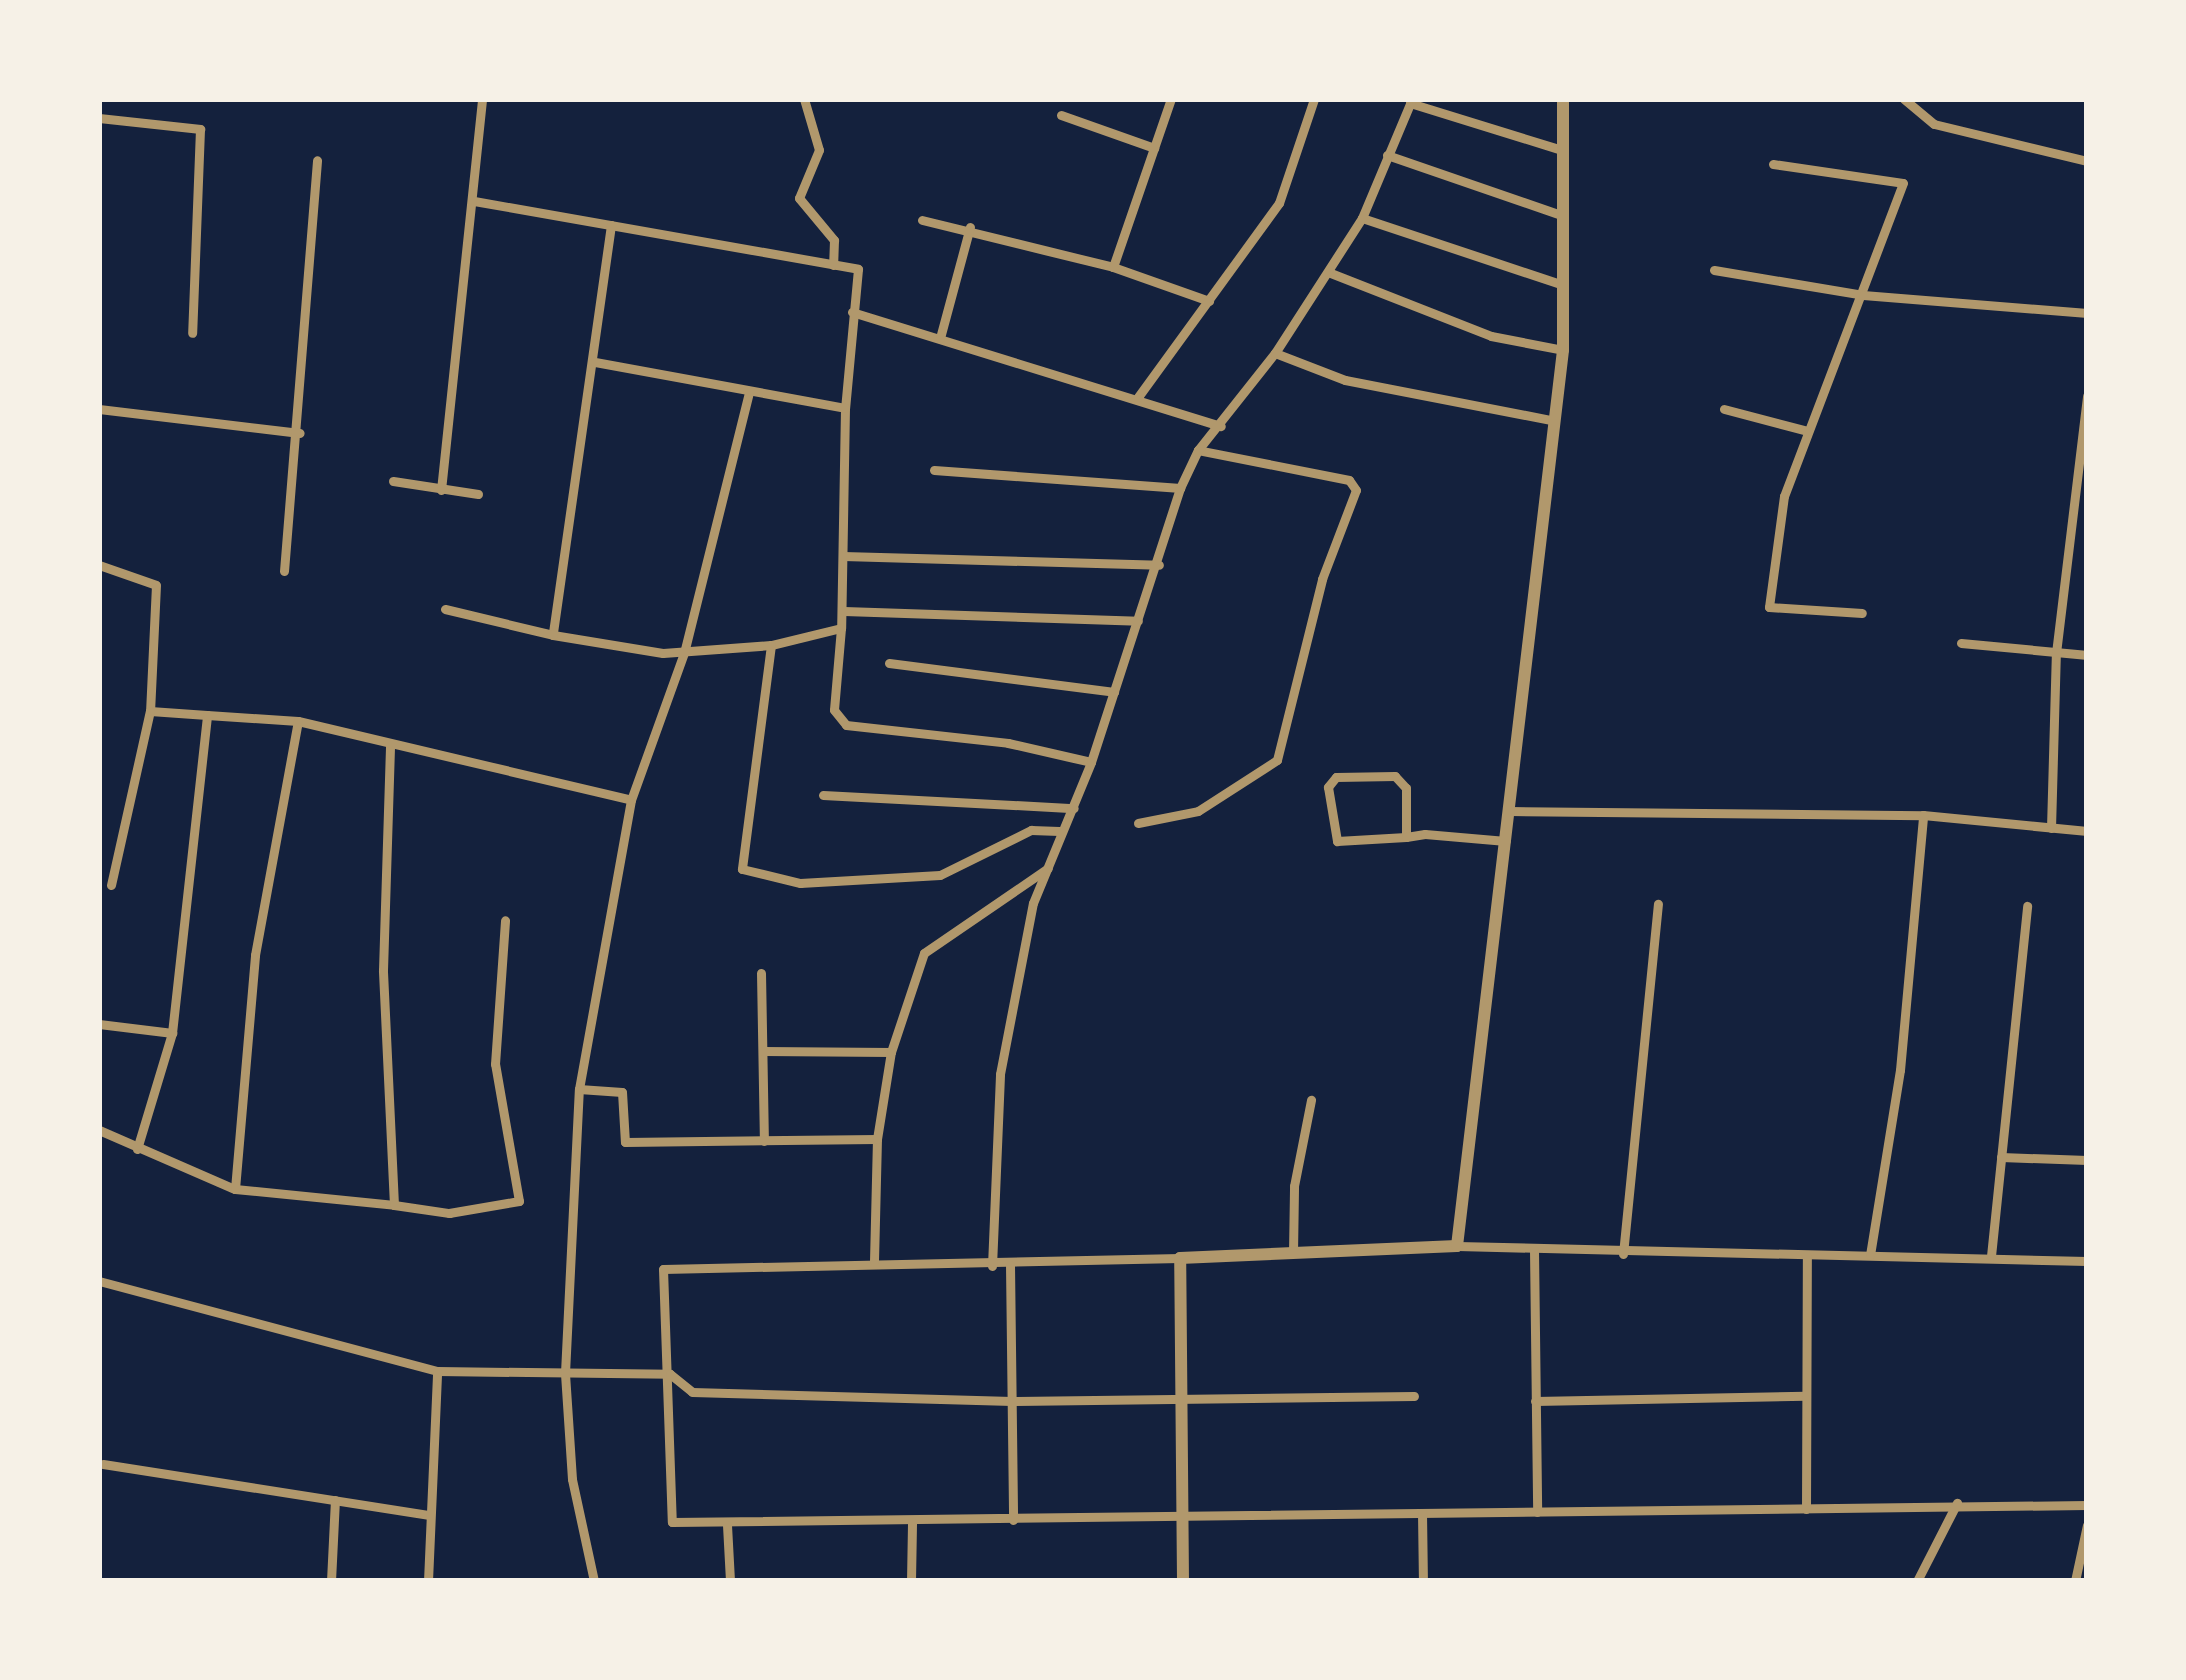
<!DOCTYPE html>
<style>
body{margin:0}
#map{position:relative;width:2186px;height:1680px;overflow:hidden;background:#14213d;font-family:Arial,sans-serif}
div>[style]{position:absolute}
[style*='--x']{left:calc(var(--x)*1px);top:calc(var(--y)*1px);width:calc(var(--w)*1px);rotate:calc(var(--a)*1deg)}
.minor>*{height:9px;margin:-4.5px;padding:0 4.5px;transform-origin:4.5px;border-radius:4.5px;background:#b1986c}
.tertiary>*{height:12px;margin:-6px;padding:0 6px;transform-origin:6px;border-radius:6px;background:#b1986c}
span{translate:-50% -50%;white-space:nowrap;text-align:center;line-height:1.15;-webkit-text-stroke:9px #f6f1e7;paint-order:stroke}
.frame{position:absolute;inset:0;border:102px solid #f6f1e7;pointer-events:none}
</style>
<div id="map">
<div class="minor">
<i style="--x:804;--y:99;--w:53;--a:73.6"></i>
<i style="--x:819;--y:150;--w:52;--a:112.6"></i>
<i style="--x:799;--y:198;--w:55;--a:50.2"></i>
<i style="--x:834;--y:240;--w:25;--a:92"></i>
<i style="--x:1904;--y:99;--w:39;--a:40"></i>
<i style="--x:1934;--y:124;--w:157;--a:13.6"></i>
<i style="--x:1410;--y:103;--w:156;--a:17.2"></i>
<i style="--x:1061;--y:115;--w:99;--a:19.5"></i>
<i style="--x:99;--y:118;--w:102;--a:6.2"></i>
<i style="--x:200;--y:129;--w:204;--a:92.2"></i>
<i style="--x:1387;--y:155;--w:181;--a:19"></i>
<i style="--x:1773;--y:164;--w:131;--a:8.3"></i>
<i style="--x:1903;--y:183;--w:335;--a:110.8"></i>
<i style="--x:1784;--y:496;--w:112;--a:97.7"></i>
<i style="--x:1769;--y:607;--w:93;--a:3.7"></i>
<i style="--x:474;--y:201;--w:390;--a:10"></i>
<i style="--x:858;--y:269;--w:140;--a:95.3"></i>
<i style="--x:845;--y:408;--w:220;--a:91"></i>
<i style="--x:841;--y:628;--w:72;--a:166.3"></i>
<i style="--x:771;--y:645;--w:226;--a:97.4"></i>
<i style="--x:742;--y:869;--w:60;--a:13.6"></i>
<i style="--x:800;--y:883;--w:140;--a:-3.3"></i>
<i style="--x:940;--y:875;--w:102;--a:-26.3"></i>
<i style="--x:1031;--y:830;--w:28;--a:2"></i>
<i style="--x:1362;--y:218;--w:209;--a:18.4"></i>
<i style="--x:922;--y:220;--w:197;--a:13.8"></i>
<i style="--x:1113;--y:267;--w:102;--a:19.5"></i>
<i style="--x:611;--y:225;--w:414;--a:98.1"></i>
<i style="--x:553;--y:635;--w:111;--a:9.3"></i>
<i style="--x:663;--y:653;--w:108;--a:-4.2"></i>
<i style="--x:1113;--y:267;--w:178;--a:-71"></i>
<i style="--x:1714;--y:270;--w:151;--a:9.5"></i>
<i style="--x:1863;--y:295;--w:225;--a:4.6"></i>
<i style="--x:1328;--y:272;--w:175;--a:21.4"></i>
<i style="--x:1491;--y:336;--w:73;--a:11"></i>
<i style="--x:852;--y:312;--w:386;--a:17.2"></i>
<i style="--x:940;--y:338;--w:115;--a:-74.9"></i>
<i style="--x:1275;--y:353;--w:75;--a:21.1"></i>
<i style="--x:1345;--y:380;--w:214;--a:11"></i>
<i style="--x:595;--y:362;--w:254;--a:10.4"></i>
<i style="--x:1138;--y:397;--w:240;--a:-54"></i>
<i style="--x:1279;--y:203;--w:110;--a:-71.4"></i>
<i style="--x:99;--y:409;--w:202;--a:6.8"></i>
<i style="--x:1724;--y:409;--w:87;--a:14.7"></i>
<i style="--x:934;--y:470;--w:247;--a:4.2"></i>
<i style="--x:393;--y:481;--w:86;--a:8.7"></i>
<i style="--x:441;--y:490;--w:393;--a:-84"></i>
<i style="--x:843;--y:556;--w:316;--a:1.6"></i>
<i style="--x:99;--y:565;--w:60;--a:19.3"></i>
<i style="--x:156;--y:585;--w:126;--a:92.7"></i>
<i style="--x:150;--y:711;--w:57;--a:4"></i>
<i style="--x:284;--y:571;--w:412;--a:-85.4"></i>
<i style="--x:445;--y:609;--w:111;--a:13.5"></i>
<i style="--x:844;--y:611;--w:294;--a:1.9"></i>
<i style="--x:841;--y:628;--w:82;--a:94.9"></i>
<i style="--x:834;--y:710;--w:19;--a:51"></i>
<i style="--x:846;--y:725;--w:163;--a:6.3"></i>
<i style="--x:1008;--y:743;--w:85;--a:12.9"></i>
<i style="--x:1961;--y:643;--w:127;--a:5.4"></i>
<i style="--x:889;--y:663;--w:227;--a:7.3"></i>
<i style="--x:823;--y:795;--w:251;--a:3"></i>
<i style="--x:1510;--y:811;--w:413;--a:0.6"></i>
<i style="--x:1923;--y:815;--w:165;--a:5.6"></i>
<i style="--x:1138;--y:823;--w:61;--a:-11.3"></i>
<i style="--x:1198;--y:811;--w:94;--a:-32.8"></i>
<i style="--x:1277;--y:760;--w:187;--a:-76"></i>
<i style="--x:1322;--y:579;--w:95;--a:-69.1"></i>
<i style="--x:1356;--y:490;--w:12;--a:-125"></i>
<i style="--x:1349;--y:480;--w:154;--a:-168.8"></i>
<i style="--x:2051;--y:828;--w:175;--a:-88.4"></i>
<i style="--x:2056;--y:653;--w:259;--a:-83.1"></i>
<i style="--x:1406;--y:837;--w:49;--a:-90"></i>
<i style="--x:1406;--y:788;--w:16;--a:-133"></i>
<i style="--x:1395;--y:776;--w:59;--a:179"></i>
<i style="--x:1336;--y:777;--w:13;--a:129"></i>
<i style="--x:1328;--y:787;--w:55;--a:80.5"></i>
<i style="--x:1337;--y:841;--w:69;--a:-3.3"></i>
<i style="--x:1406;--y:837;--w:19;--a:-9"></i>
<i style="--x:1425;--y:834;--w:81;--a:4.9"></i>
<i style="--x:111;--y:885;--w:178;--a:-77.4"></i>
<i style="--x:761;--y:973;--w:168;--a:89"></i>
<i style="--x:99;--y:1024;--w:74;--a:7"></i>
<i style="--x:763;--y:1051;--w:128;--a:0.4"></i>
<i style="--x:579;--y:1089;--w:43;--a:4"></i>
<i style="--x:622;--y:1092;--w:50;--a:86.6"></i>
<i style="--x:625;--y:1142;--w:252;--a:-0.7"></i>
<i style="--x:99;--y:1130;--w:148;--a:23.5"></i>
<i style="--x:235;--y:1189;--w:160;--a:5.7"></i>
<i style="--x:394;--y:1205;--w:235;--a:-92.7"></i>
<i style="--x:383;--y:970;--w:225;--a:-88.2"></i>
<i style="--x:137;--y:1149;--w:121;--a:-73.2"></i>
<i style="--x:172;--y:1033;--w:320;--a:-83.7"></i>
<i style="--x:207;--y:715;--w:91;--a:3.8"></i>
<i style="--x:298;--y:721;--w:342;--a:13.3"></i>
<i style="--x:2001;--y:1157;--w:86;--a:2"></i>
<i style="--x:235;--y:1189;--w:235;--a:-85.1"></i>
<i style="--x:255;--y:955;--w:238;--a:-79.6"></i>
<i style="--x:394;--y:1205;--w:56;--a:8.3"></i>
<i style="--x:449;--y:1213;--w:71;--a:-9.7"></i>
<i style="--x:519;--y:1201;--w:139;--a:-99.9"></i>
<i style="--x:495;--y:1064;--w:144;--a:-86"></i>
<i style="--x:1457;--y:1246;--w:630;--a:1.36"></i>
<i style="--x:1534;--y:1250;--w:262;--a:89.3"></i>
<i style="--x:1293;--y:1253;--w:67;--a:-89.1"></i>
<i style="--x:1294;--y:1186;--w:88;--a:-78.8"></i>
<i style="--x:1623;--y:1254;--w:352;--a:-84.3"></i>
<i style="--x:1870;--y:1255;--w:187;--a:-80.8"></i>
<i style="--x:1900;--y:1070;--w:256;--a:-84.8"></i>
<i style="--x:1991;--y:1256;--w:352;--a:-84.1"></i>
<i style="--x:1180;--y:1258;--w:517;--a:178.78"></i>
<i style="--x:663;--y:1269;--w:253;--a:88"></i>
<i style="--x:672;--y:1522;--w:1415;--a:-0.69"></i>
<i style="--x:874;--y:1261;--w:122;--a:-88.6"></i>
<i style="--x:877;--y:1139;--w:88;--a:-80.9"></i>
<i style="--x:891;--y:1052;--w:104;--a:-71.6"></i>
<i style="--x:924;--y:953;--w:150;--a:-34.4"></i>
<i style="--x:1010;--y:1265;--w:255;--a:89.3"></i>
<i style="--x:992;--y:1266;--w:192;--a:-87.6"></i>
<i style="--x:1000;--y:1074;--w:174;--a:-79.1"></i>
<i style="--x:1033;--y:903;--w:152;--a:-67.6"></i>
<i style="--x:1091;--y:762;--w:288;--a:-72"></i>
<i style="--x:1180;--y:488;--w:42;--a:-64.7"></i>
<i style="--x:1198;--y:450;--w:124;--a:-51.6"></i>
<i style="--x:1275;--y:353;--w:161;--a:-57.2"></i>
<i style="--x:1362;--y:218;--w:129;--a:-67.2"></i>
<i style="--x:99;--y:1281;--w:350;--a:14.9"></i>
<i style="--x:437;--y:1371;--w:233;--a:0.7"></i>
<i style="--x:670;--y:1374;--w:28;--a:39"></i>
<i style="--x:692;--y:1392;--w:320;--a:1.6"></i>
<i style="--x:1012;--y:1401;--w:402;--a:-0.7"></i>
<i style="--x:1535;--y:1401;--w:270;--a:-1.1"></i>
<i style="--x:103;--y:1464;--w:329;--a:8.9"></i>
<i style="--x:1806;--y:1509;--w:253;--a:-89.8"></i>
<i style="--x:1422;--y:1513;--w:68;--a:89.2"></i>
<i style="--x:727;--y:1525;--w:56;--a:86.9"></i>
<i style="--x:331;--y:1581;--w:81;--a:-87.2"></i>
<i style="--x:428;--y:1581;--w:210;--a:-87.5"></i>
<i style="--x:594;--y:1581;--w:104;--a:-102.2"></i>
<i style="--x:572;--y:1479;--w:106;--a:-93.8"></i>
<i style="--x:565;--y:1373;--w:284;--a:-87.2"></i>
<i style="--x:579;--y:1089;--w:294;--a:-79.8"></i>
<i style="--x:631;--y:800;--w:156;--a:-70.2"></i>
<i style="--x:684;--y:653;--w:269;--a:-76"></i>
<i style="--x:911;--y:1581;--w:59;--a:-89"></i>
<i style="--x:1917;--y:1581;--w:88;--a:-62.9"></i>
<i style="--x:2075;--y:1581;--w:57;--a:-77.9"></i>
</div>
<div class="tertiary">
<i style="--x:1183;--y:1581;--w:323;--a:-90.5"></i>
<i style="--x:1180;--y:1258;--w:277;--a:-2.5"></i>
<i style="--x:1457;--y:1246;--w:902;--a:-83.25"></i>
<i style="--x:1563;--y:350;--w:251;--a:-90"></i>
</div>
<div class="frame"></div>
</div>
